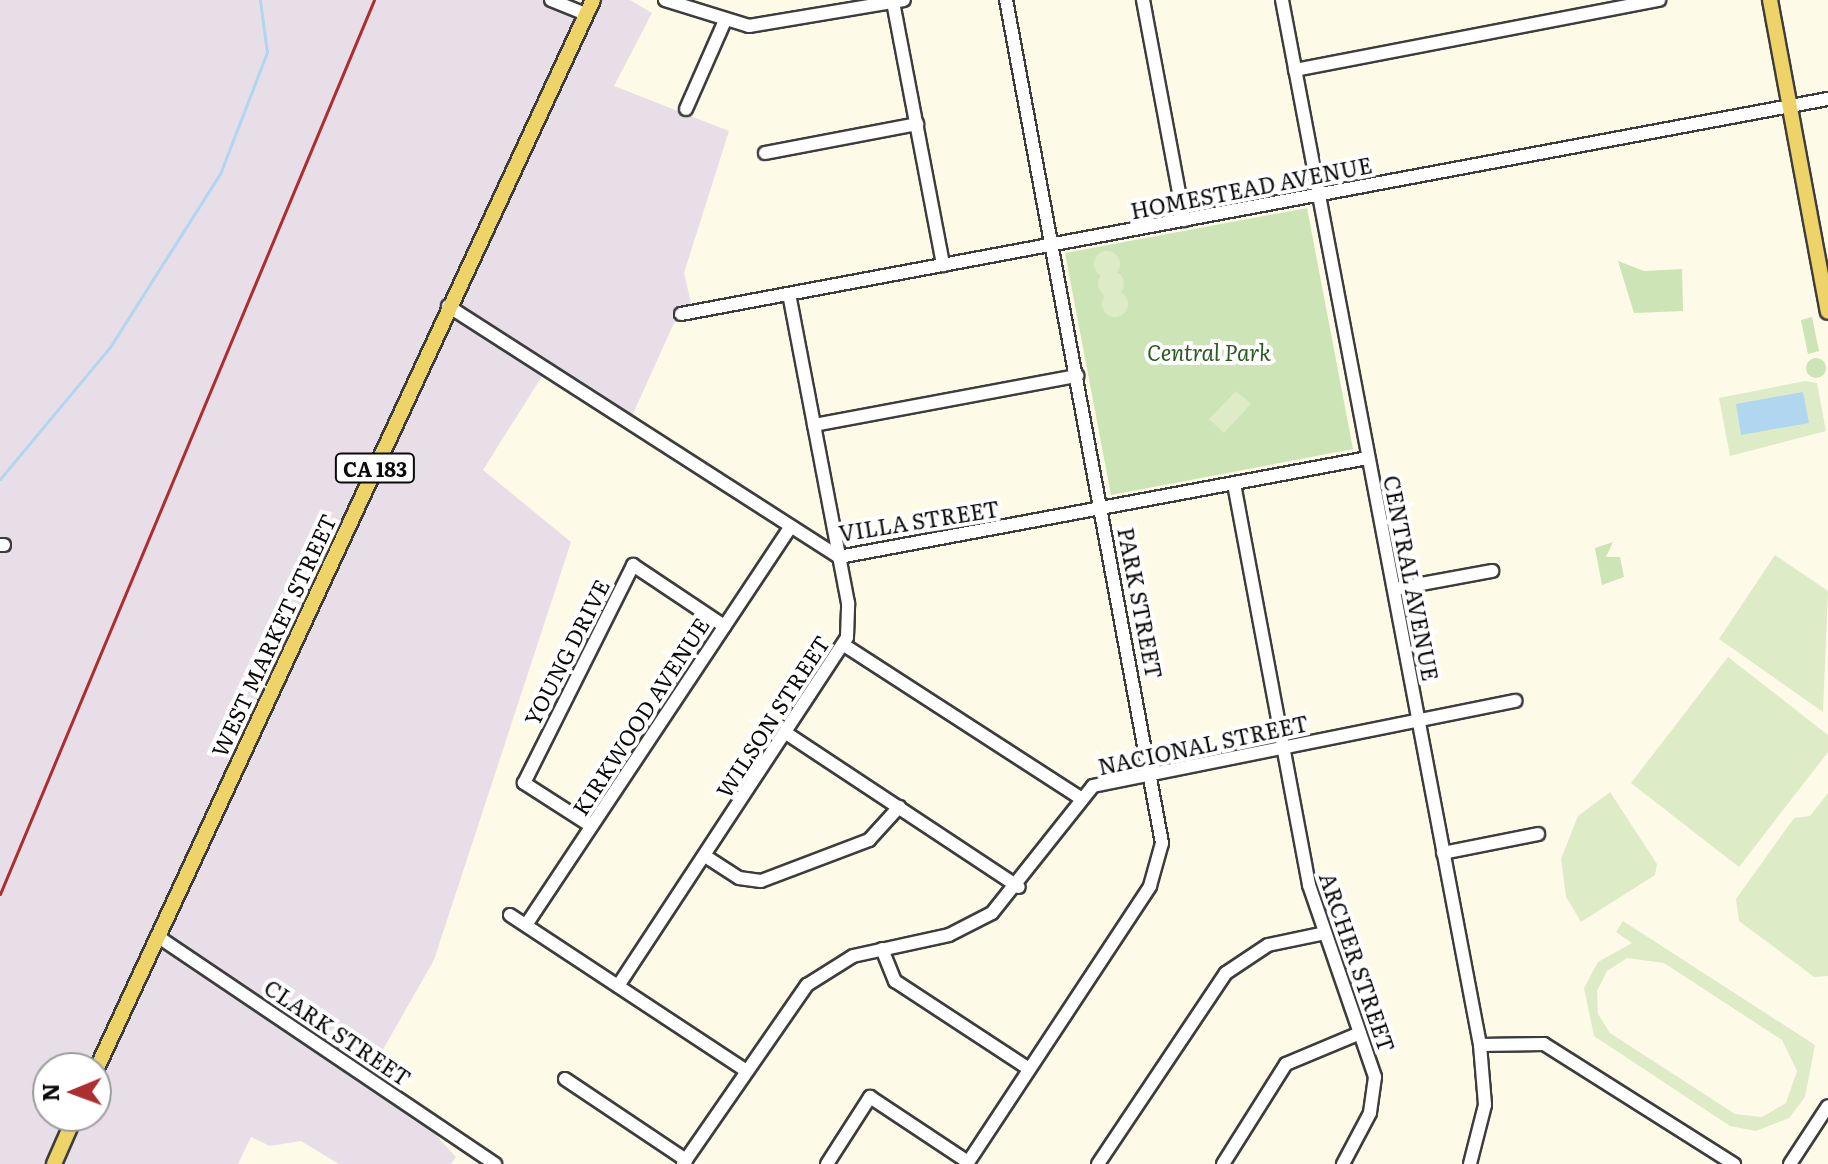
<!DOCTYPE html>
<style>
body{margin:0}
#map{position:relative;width:1828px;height:1164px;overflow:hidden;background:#fdfae8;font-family:Literata,serif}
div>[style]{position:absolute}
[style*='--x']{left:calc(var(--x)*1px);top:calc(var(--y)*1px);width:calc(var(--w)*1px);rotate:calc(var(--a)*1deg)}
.industrial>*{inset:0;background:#e8dee8}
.green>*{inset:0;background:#cce4b6}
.round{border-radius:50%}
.pitch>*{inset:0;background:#ddecc7}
.water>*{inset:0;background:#b1d6f0}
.stream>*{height:3px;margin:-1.5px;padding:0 1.5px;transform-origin:1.5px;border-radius:1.5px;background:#b1d6f0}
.roads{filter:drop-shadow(2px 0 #3d3d3d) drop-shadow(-2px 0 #3d3d3d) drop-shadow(0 2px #3d3d3d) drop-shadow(0 -2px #3d3d3d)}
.minor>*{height:12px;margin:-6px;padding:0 6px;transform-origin:6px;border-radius:6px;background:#fff}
.major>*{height:14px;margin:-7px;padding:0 7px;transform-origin:7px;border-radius:7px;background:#edd368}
.rail>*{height:3px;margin:-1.5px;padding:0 1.5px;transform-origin:1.5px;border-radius:1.5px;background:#ad2e2f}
span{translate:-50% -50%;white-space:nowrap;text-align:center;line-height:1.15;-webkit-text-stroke:8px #fff;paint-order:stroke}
.shield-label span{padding:2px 6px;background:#fff;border:2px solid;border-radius:6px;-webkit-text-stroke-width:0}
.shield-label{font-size:20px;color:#0a0a0a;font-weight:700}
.street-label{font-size:22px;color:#0a0a0a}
.park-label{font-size:22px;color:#2a5b21;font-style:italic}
.north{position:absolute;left:32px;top:1052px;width:80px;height:80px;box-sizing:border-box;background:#fff;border:2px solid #9d9d9d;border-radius:50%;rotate:269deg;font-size:22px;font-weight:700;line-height:32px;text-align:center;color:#0a0a0a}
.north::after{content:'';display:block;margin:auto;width:28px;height:36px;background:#ad2e2f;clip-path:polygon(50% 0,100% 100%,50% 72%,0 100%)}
</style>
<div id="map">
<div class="industrial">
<i style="clip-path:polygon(evenodd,0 0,564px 0,582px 7px,586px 0,630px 0,652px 13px,614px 86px,729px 131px,684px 273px,691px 303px,674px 323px,632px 416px,544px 373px,483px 470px,571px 542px,434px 960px,373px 1067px,456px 1157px,451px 1164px,339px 1164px,301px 1141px,270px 1146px,251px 1137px,238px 1164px,0 1164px,0 0,48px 1068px,96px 1068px,96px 1116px,48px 1116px,48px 1068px)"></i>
</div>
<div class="green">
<i style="clip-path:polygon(1307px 208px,1353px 449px,1111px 495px,1065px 253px)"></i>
<i style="clip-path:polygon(1618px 261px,1644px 271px,1682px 269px,1683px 311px,1634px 313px)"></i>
<i style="clip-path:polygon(1812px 317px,1819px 351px,1808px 354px,1801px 320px)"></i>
<i class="round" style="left:1806px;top:358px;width:20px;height:20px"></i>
<i style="clip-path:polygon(1613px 542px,1606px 557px,1620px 557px,1624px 577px,1602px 585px,1595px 548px)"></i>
</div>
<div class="pitch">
<i class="round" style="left:1094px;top:251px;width:26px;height:26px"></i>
<i class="round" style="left:1098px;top:271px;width:26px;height:26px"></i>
<i class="round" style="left:1102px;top:291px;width:26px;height:26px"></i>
<i style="clip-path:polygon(1805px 381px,1817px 383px,1826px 431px,1730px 456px,1719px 398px)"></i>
<i style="clip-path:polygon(1236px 391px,1251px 404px,1224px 433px,1209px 419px)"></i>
<i style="clip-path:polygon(1775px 555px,1828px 591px,1823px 712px,1719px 639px)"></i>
<i style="clip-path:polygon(1728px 657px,1828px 735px,1828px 752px,1739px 867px,1631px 783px)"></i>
<i style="clip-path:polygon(1610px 792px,1657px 864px,1655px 875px,1581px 922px,1566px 897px,1561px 859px,1578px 816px)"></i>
<i style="clip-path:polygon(1828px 793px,1828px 976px,1814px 977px,1739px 921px,1736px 899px,1794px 818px,1810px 816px)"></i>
<i style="clip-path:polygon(evenodd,1623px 921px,1815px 1045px,1805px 1097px,1789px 1118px,1756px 1131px,1730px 1126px,1594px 1036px,1584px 988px,1598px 962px,1632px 943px,1616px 932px,1623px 921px,1627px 958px,1664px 963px,1782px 1040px,1797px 1071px,1786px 1103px,1762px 1117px,1735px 1114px,1610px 1033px,1598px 1014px,1597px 991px,1607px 971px,1627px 958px)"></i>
</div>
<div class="water">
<i style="clip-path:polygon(1803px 392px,1809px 423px,1741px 435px,1736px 404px)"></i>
</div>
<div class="stream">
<i style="--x:0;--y:479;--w:172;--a:-50.2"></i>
<i style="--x:110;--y:347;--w:205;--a:-57.6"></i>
<i style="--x:220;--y:174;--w:131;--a:-68.9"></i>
<i style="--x:267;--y:52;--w:52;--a:-97.7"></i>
</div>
<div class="roads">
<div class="minor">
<i style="--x:551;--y:0;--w:38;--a:22"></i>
<i style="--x:665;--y:0;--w:88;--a:17.2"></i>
<i style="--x:749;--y:26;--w:157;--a:-9.5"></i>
<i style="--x:1143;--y:0;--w:224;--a:79.4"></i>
<i style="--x:1282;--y:0;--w:1064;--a:79.27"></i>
<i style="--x:1480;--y:1045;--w:60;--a:85.2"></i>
<i style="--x:1485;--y:1105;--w:61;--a:104.3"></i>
<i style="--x:893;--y:2;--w:268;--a:79.2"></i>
<i style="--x:1295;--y:70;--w:371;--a:-10.9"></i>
<i style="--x:686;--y:109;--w:94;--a:-66.2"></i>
<i style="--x:765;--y:153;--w:155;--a:-10.8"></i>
<i style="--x:448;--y:306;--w:465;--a:32.7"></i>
<i style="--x:839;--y:557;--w:538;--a:-10.6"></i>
<i style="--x:681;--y:314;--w:1167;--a:-10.62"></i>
<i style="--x:814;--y:425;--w:268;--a:-10.6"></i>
<i style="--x:1234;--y:484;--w:408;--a:79.4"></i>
<i style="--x:1309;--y:885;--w:203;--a:71"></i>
<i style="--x:1375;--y:1077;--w:36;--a:98"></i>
<i style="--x:1370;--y:1113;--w:58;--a:117.9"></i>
<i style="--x:0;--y:545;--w:4;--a:0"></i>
<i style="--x:1394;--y:589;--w:100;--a:-10.4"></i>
<i style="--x:844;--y:645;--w:280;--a:32.9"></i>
<i style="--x:786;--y:733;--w:279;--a:33.5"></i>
<i style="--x:591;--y:826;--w:80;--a:-147.3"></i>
<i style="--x:524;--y:783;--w:244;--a:-63.4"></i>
<i style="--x:633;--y:565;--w:110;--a:33.8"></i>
<i style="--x:1443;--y:853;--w:97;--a:-11.3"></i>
<i style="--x:705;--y:856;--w:40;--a:32.9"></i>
<i style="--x:739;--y:878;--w:22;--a:8"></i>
<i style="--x:761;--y:881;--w:116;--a:-20.8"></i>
<i style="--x:869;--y:840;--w:45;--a:-47.7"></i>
<i style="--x:510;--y:915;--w:282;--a:33.4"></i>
<i style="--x:526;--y:925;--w:475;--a:-56.4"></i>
<i style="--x:157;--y:936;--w:408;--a:34"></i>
<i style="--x:882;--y:949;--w:35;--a:68"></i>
<i style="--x:895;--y:981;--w:160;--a:33.3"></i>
<i style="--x:618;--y:986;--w:417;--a:-56.7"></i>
<i style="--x:847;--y:637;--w:34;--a:-88"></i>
<i style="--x:848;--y:603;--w:314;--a:-100.8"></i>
<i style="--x:1480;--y:1045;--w:64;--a:-0.9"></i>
<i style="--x:1544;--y:1044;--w:225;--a:32.3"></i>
<i style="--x:565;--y:1079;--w:146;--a:33.8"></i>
<i style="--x:683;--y:1164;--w:218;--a:-55.3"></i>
<i style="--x:807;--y:985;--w:54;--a:-32.2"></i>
<i style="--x:853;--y:956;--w:98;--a:-12.3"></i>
<i style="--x:949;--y:935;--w:48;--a:-27.1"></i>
<i style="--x:992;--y:913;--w:162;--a:-51.5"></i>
<i style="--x:1093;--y:786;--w:431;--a:-11.4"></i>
<i style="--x:827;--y:1164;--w:80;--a:-57.3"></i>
<i style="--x:870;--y:1097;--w:118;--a:33.6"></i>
<i style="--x:967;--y:1164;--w:333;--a:-56.6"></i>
<i style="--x:1150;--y:886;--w:45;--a:-74.4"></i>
<i style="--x:1162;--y:843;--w:857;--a:-100.48"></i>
<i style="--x:1098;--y:1164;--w:230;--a:-56.2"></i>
<i style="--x:1226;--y:973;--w:50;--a:-33.7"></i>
<i style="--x:1268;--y:945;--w:58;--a:-11.9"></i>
<i style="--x:1223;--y:1164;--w:118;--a:-57.8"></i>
<i style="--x:1286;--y:1064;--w:80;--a:-22.7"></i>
<i style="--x:1790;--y:1164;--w:69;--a:-56.8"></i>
</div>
<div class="major">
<i style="--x:1770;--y:0;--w:317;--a:79.5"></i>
<i style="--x:96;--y:1070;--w:1180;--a:-65.09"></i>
<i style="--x:54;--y:1164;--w:52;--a:-66.4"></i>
</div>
</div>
<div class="rail">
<i style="--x:0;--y:894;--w:969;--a:-67.3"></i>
</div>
<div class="shield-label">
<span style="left:375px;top:468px">CA 183</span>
</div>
<div class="street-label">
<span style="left:1251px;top:187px;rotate:-11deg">HOMESTEAD AVENUE</span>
<span style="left:919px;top:520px;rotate:-9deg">VILLA STREET</span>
<span style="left:1412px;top:578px;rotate:79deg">CENTRAL AVENUE</span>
<span style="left:1141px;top:603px;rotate:79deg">PARK STREET</span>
<span style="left:273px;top:635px;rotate:-65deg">WEST MARKET STREET</span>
<span style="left:566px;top:652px;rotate:-63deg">YOUNG DRIVE</span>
<span style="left:640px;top:716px;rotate:-57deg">KIRKWOOD AVENUE</span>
<span style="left:772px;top:716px;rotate:-57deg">WILSON STREET</span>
<span style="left:1203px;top:744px;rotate:-12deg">NACIONAL STREET</span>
<span style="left:1358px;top:962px;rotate:71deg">ARCHER STREET</span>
<span style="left:338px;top:1032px;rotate:34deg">CLARK STREET</span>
</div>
<div class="park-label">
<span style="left:1209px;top:352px">Central Park</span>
</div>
<div class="north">N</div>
</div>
